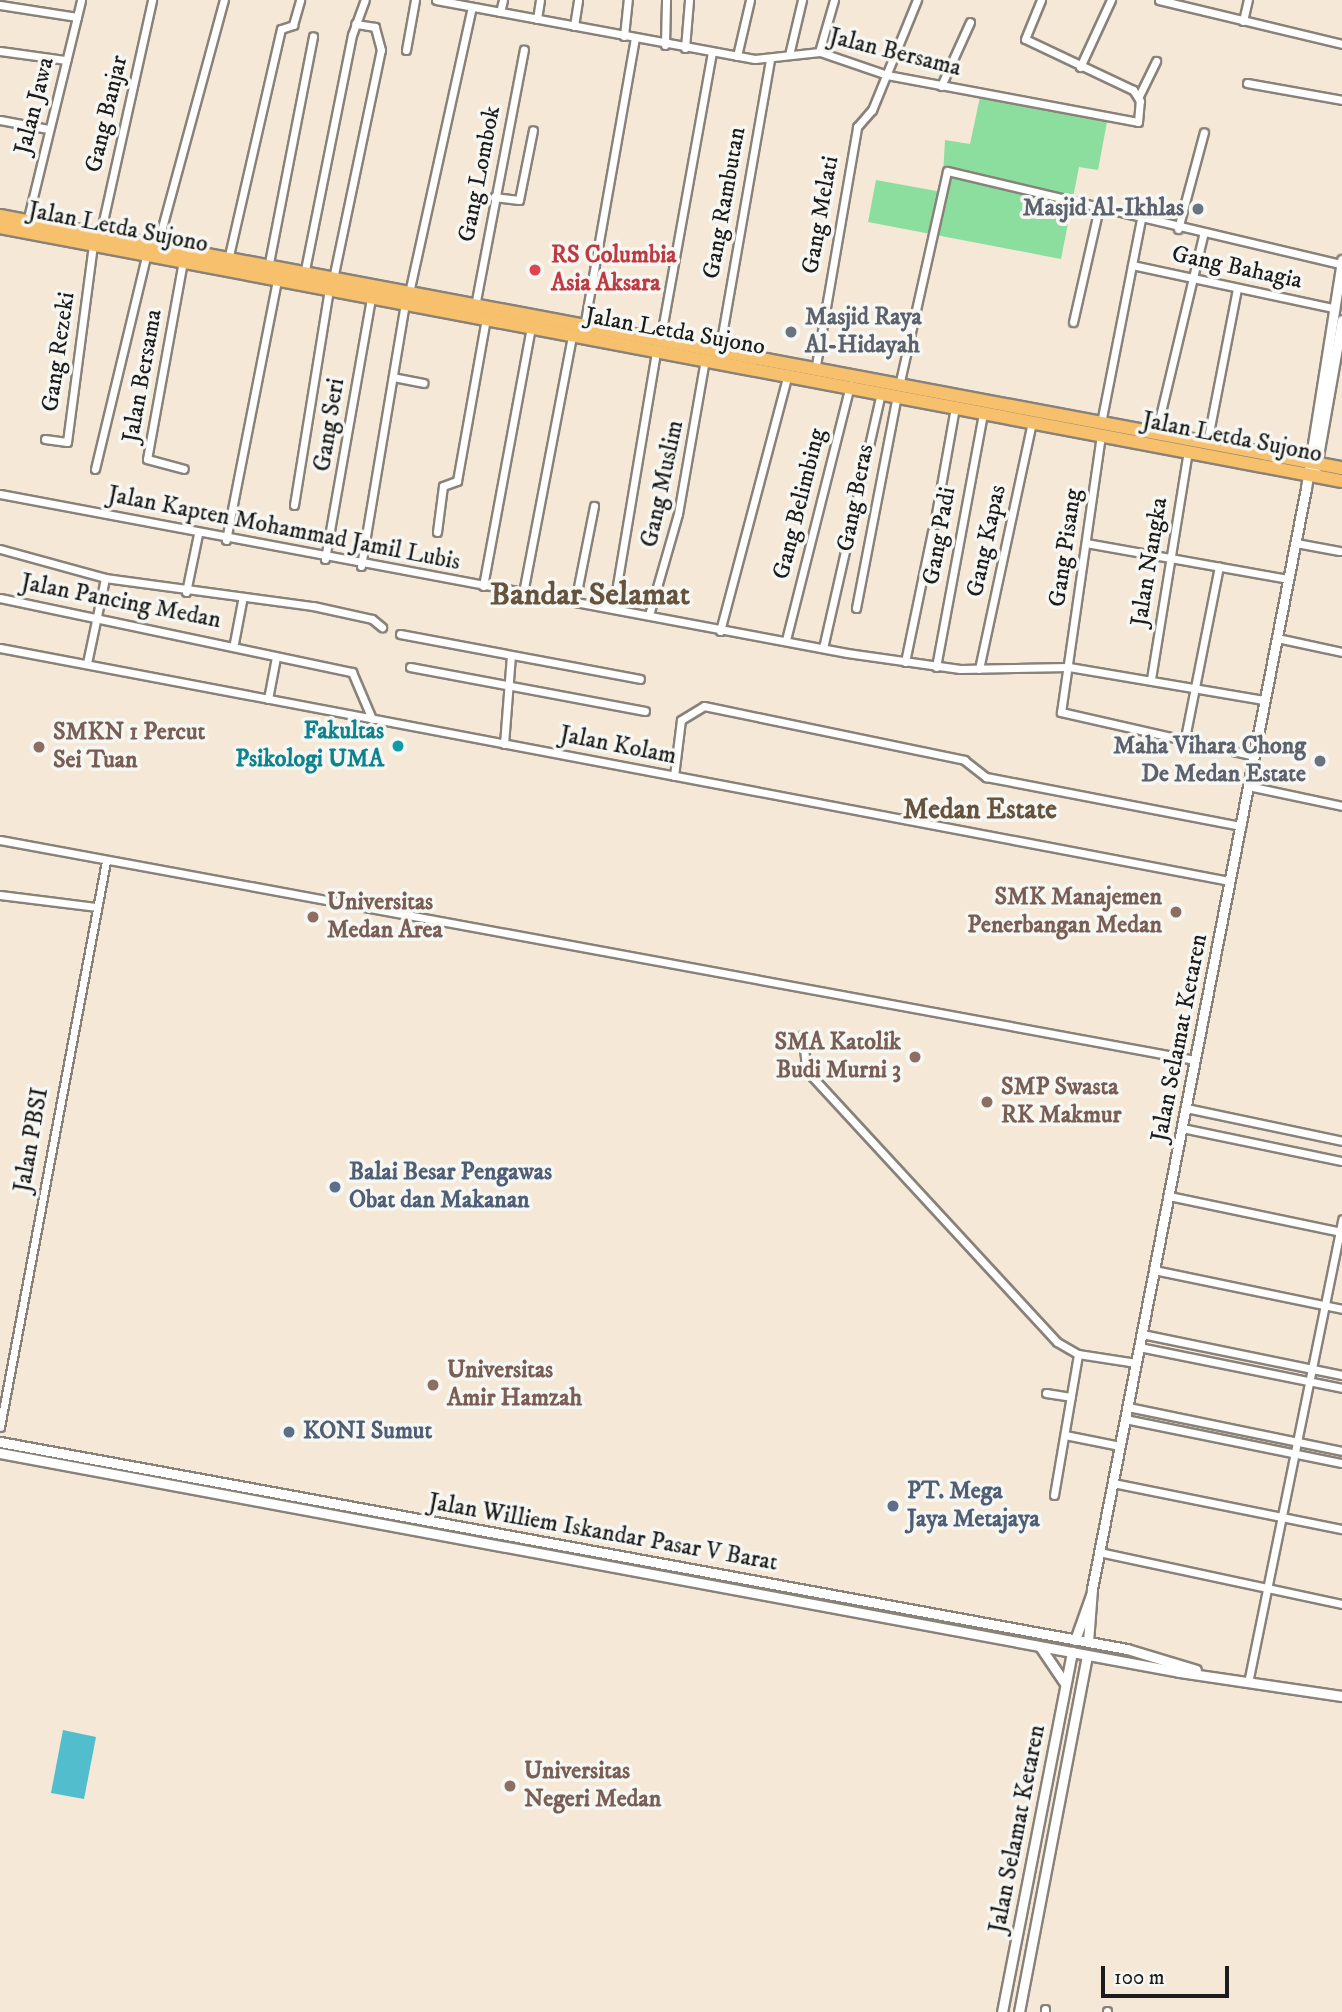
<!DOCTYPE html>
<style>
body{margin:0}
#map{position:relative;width:1342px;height:2012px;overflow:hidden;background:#f5e8d7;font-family:"IM FELL DW Pica",serif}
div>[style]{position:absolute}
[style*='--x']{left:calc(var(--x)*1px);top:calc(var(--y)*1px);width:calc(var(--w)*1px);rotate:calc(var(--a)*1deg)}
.green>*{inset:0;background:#8cde9e}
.water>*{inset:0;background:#52bdcd}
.roads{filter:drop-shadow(2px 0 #88827a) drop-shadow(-2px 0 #88827a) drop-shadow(0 2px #88827a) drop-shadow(0 -2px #88827a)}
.minor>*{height:7px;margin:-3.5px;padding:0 3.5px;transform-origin:3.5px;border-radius:3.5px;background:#fff}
.tertiary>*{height:9px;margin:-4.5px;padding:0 4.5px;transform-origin:4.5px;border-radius:4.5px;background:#fff}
.trunk>*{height:12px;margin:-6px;padding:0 6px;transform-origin:6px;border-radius:6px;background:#f7c06c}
.dots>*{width:19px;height:19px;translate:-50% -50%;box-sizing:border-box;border:4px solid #f6f6f2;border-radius:50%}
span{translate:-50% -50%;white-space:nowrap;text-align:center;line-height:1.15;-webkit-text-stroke:7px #f6f6f2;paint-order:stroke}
.street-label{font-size:24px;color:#1c1c1c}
.worship-label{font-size:24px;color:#5b616d;font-weight:700}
.right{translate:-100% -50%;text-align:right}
.left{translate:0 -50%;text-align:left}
.health-label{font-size:24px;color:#be3a42;font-weight:700}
.culture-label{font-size:24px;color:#0d838f;font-weight:700}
.education-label{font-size:24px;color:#785e54;font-weight:700}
.service-label{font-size:24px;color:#4e5e75;font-weight:700}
.quarter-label{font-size:28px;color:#66533e;font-weight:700}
.district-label{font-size:32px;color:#66533e;font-weight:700}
.scale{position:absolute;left:1101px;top:1966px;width:128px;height:32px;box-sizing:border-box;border:4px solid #1c1c1c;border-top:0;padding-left:9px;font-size:21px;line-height:24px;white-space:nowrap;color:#1c1c1c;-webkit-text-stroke:5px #f6f6f2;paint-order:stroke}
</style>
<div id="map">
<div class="green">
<i style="clip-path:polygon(980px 97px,1107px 122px,1098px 170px,1079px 167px,1061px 259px,868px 222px,876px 180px,942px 192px,945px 140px,970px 144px)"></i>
</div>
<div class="water">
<i style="clip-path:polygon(63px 1730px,96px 1737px,84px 1799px,51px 1793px)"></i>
</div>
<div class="roads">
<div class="minor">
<i style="--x:436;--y:0;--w:324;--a:10.5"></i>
<i style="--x:755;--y:59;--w:65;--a:-6.1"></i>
<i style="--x:820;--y:52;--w:71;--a:18.9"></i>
<i style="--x:887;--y:75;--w:255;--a:10.6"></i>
<i style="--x:1138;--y:122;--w:21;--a:-85"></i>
<i style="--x:1140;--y:101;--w:13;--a:-122"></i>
<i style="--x:1133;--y:90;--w:119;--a:-154.7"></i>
<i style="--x:1025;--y:39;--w:42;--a:-67.7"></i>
<i style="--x:1159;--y:0;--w:188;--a:13.5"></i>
<i style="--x:0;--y:5;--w:78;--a:8.9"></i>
<i style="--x:500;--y:12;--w:12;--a:-76"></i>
<i style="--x:537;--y:19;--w:19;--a:-81"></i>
<i style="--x:1243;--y:21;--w:22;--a:-77"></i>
<i style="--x:574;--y:26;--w:26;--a:-81"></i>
<i style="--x:624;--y:36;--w:36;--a:-84"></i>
<i style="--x:665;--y:45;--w:45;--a:-88.7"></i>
<i style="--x:685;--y:48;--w:48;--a:-85.2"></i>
<i style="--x:406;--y:50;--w:51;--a:-79.8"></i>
<i style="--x:0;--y:51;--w:67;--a:7.8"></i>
<i style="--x:819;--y:52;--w:54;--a:-73.9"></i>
<i style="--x:789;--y:55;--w:57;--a:-76.7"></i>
<i style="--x:737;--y:56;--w:57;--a:-76.9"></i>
<i style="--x:1080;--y:67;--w:74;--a:-65.2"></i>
<i style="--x:1247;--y:83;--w:97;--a:10.1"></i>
<i style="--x:941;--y:86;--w:70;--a:-65.6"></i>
<i style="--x:1139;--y:96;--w:39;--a:-64"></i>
<i style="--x:0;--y:120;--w:49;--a:10.6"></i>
<i style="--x:494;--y:197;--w:25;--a:7"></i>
<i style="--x:519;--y:200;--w:71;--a:-78.7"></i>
<i style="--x:27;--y:222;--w:228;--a:-76.3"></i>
<i style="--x:1178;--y:229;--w:100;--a:-75"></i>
<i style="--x:100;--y:235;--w:241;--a:-77.5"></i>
<i style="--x:157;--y:246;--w:255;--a:-74.8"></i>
<i style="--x:228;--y:260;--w:237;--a:-77.1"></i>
<i style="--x:281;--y:29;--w:13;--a:-18"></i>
<i style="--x:293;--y:25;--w:26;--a:-74"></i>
<i style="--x:183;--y:261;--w:201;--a:100.3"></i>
<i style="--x:147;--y:459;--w:38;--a:15"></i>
<i style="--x:1132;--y:265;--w:206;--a:12.1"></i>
<i style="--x:268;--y:268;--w:236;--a:-79"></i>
<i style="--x:304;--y:275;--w:245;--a:-78.7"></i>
<i style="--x:352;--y:35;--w:37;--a:-70"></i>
<i style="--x:333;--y:279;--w:234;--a:-78.2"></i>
<i style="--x:381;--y:50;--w:24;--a:-105"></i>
<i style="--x:375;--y:27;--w:20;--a:-171"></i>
<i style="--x:409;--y:293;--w:293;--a:-77.6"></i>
<i style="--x:475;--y:306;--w:261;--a:-79.2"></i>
<i style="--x:1073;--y:322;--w:117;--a:-77.2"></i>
<i style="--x:584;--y:327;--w:292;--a:-80"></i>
<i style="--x:660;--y:341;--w:294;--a:-79.8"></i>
<i style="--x:719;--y:352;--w:296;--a:-80.1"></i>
<i style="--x:815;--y:371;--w:248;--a:-80.2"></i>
<i style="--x:857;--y:127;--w:23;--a:-49"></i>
<i style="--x:872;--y:110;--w:119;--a:-67.8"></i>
<i style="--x:393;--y:377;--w:31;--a:11"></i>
<i style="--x:899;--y:386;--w:220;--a:-77.4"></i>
<i style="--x:947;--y:171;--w:405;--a:13.3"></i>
<i style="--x:1101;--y:423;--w:208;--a:-78.9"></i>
<i style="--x:1156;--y:433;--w:203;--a:-76.6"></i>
<i style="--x:1101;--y:435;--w:280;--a:98.2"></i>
<i style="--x:1061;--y:712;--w:198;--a:12.8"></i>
<i style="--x:45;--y:439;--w:22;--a:8"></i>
<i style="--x:67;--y:442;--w:200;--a:-82.5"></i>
<i style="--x:1207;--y:443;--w:157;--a:-79"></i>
<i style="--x:95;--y:469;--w:222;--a:-76.5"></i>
<i style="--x:0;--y:494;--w:862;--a:10.63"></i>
<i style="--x:847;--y:653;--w:114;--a:8.1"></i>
<i style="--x:960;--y:669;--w:109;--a:-1.1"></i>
<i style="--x:1069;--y:667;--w:199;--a:9.6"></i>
<i style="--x:294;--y:505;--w:219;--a:-80.8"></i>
<i style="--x:934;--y:525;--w:120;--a:-79.9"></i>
<i style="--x:437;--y:532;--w:46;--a:-82.6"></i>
<i style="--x:443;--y:486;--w:15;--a:-20"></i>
<i style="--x:457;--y:481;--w:165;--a:-79.9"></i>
<i style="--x:226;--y:540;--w:265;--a:-78.9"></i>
<i style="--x:1086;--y:543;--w:206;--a:10.1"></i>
<i style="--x:1296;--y:543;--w:44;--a:10.5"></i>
<i style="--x:0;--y:549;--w:109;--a:15.4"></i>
<i style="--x:325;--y:559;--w:266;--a:-80"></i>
<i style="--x:361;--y:566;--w:267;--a:-80.5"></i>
<i style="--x:483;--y:586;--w:263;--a:-79.5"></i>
<i style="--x:186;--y:592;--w:59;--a:-78.3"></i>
<i style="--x:523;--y:593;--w:263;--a:-79.2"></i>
<i style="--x:0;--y:598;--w:360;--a:11.9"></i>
<i style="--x:352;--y:672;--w:51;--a:66.9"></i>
<i style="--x:575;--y:602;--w:98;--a:-78.8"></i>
<i style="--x:856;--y:608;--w:216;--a:-79.1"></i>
<i style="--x:613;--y:609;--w:262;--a:-80.5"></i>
<i style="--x:649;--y:615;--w:105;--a:-74"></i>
<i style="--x:678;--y:514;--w:156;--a:-80.1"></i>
<i style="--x:720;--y:631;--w:266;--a:-75.2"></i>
<i style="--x:400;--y:634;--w:244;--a:10.6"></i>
<i style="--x:1277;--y:638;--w:66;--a:12.2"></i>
<i style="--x:786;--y:640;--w:263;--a:-75.9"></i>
<i style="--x:234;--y:643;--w:43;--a:-79.2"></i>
<i style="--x:0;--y:648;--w:1252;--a:10.73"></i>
<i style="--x:823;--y:648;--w:262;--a:-77.2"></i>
<i style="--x:905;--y:662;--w:133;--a:-78.3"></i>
<i style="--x:87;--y:663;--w:87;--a:-78"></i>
<i style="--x:105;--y:578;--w:210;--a:7.7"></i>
<i style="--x:313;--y:606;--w:60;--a:12.4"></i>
<i style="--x:372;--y:619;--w:13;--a:39"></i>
<i style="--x:410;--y:667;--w:239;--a:10.6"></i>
<i style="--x:936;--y:667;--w:258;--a:-79.5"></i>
<i style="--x:979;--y:669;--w:254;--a:-77.9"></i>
<i style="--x:1151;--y:679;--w:232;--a:-80.8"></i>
<i style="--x:268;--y:699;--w:43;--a:-79.2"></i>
<i style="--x:1184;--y:743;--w:180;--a:-78.8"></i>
<i style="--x:504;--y:744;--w:88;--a:-85.5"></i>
<i style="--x:674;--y:776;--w:56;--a:-82.9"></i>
<i style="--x:681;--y:720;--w:27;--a:-31"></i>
<i style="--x:704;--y:706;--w:266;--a:11.7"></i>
<i style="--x:964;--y:760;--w:28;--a:38"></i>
<i style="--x:986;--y:777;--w:260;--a:10.9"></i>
<i style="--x:1248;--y:786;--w:96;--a:12"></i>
<i style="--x:0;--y:840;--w:1215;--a:10.43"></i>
<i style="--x:0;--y:895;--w:98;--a:7.1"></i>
<i style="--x:803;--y:1035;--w:35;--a:85"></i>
<i style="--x:806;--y:1070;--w:370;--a:47.3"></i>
<i style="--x:1057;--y:1342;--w:24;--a:30"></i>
<i style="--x:1078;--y:1354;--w:59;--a:8.8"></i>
<i style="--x:1186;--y:1108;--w:159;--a:11.9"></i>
<i style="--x:1182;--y:1128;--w:163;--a:11.7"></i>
<i style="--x:1169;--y:1196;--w:176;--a:11.8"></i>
<i style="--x:1154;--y:1270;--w:192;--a:11.7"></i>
<i style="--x:1142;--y:1334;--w:204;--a:11.6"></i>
<i style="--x:1139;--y:1347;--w:207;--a:11.4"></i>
<i style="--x:1046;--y:1393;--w:25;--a:9"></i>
<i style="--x:1128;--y:1407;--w:218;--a:11.6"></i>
<i style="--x:1125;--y:1419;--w:221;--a:11.5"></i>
<i style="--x:0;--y:1427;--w:576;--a:-79.39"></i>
<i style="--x:1065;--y:1435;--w:56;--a:11.3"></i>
<i style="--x:1113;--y:1483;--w:234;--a:11.4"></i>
<i style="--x:1054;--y:1495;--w:143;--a:-80.3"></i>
<i style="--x:1099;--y:1552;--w:249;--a:12.1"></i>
<i style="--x:1249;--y:1678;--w:468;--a:-78.5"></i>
<i style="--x:1045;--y:2012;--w:3;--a:-90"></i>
<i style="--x:1107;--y:2012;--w:1;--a:-90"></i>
</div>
<div class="tertiary">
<i style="--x:1316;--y:467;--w:149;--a:-80"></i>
<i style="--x:0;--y:1442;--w:1146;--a:10.41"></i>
<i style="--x:1127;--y:1649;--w:72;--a:16.9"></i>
<i style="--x:0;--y:1453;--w:1199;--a:10.52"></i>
<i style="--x:1179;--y:1672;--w:165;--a:8.4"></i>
<i style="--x:1075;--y:1640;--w:48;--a:-70.4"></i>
<i style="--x:1088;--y:1642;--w:53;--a:-85.7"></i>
<i style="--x:1092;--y:1589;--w:1122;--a:-79"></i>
<i style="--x:1306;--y:488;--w:231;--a:-81"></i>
<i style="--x:1041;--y:1648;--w:41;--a:55.9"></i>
<i style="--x:1002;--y:2012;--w:367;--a:-79"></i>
<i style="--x:1019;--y:2012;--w:363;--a:-79.2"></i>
</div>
<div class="trunk">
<i style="--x:0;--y:216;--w:1365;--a:10.64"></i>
<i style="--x:0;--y:227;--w:1366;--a:10.72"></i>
</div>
</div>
<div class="dots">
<i style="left:1198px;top:209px;background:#6b7280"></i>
<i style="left:535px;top:270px;background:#e0444e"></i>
<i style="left:791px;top:332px;background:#6b7280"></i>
<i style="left:398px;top:746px;background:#0f9aa8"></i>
<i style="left:39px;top:747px;background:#8d6e63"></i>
<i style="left:1320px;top:761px;background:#6b7280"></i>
<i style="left:1176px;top:912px;background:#8d6e63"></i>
<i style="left:313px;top:917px;background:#8d6e63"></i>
<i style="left:915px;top:1057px;background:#8d6e63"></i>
<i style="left:987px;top:1102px;background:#8d6e63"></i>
<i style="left:335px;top:1187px;background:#5c6f8a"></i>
<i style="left:433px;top:1385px;background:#8d6e63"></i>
<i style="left:289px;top:1432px;background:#5c6f8a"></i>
<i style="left:893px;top:1506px;background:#5c6f8a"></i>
<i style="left:510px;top:1786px;background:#8d6e63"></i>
</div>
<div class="street-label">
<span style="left:895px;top:53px;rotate:14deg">Jalan Bersama</span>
<span style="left:35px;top:106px;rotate:-76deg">Jalan Jawa</span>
<span style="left:107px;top:114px;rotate:-77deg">Gang Banjar</span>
<span style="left:480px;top:174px;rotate:-79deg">Gang Lombok</span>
<span style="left:725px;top:203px;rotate:-80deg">Gang Rambutan</span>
<span style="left:821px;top:215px;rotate:-80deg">Gang Melati</span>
<span style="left:118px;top:228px;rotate:11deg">Jalan Letda Sujono</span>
<span style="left:1237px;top:268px;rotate:12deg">Gang Bahagia</span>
<span style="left:675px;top:332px;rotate:10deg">Jalan Letda Sujono</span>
<span style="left:59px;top:352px;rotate:-82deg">Gang Rezeki</span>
<span style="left:143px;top:376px;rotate:-80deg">Jalan Bersama</span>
<span style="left:330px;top:425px;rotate:-81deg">Gang Seri</span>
<span style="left:1232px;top:438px;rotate:11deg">Jalan Letda Sujono</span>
<span style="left:663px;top:484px;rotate:-78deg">Gang Muslim</span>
<span style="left:856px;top:498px;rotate:-79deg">Gang Beras</span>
<span style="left:800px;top:504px;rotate:-76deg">Gang Belimbing</span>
<span style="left:284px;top:529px;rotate:11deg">Jalan Kapten Mohammad Jamil Lubis</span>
<span style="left:940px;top:536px;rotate:-80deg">Gang Padi</span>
<span style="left:987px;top:541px;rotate:-78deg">Gang Kapas</span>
<span style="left:1066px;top:548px;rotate:-82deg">Gang Pisang</span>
<span style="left:1150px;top:562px;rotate:-81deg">Jalan Nangka</span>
<span style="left:121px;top:602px;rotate:11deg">Jalan Pancing Medan</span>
<span style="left:618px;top:746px;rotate:11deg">Jalan Kolam</span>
<span style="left:1180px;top:1038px;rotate:-79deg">Jalan Selamat Ketaren</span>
<span style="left:32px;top:1140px;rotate:-80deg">Jalan PBSI</span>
<span style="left:603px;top:1533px;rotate:10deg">Jalan Williem Iskandar Pasar V Barat</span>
<span style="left:1018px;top:1829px;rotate:-79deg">Jalan Selamat Ketaren</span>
</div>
<div class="worship-label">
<span class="right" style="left:1184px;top:209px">Masjid Al-Ikhlas</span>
<span class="left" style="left:805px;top:332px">Masjid Raya<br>Al-Hidayah</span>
<span class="right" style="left:1306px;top:761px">Maha Vihara Chong<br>De Medan Estate</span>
</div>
<div class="health-label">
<span class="left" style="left:551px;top:270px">RS Columbia<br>Asia Aksara</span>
</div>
<div class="culture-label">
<span class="right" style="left:384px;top:746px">Fakultas<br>Psikologi UMA</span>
</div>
<div class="education-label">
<span class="left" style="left:53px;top:747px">SMKN 1 Percut<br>Sei Tuan</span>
<span class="right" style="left:1162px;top:912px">SMK Manajemen<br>Penerbangan Medan</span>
<span class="left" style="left:327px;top:917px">Universitas<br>Medan Area</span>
<span class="right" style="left:901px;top:1057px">SMA Katolik<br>Budi Murni 3</span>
<span class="left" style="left:1001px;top:1102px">SMP Swasta<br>RK Makmur</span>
<span class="left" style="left:447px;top:1385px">Universitas<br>Amir Hamzah</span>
<span class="left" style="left:524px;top:1786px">Universitas<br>Negeri Medan</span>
</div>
<div class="service-label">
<span class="left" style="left:349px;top:1187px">Balai Besar Pengawas<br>Obat dan Makanan</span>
<span class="left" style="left:303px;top:1432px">KONI Sumut</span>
<span class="left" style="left:907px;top:1506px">PT. Mega<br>Jaya Metajaya</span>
</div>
<div class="quarter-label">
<span style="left:980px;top:810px">Medan Estate</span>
</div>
<div class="district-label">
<span style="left:590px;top:595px">Bandar Selamat</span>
</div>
<div class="scale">100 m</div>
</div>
